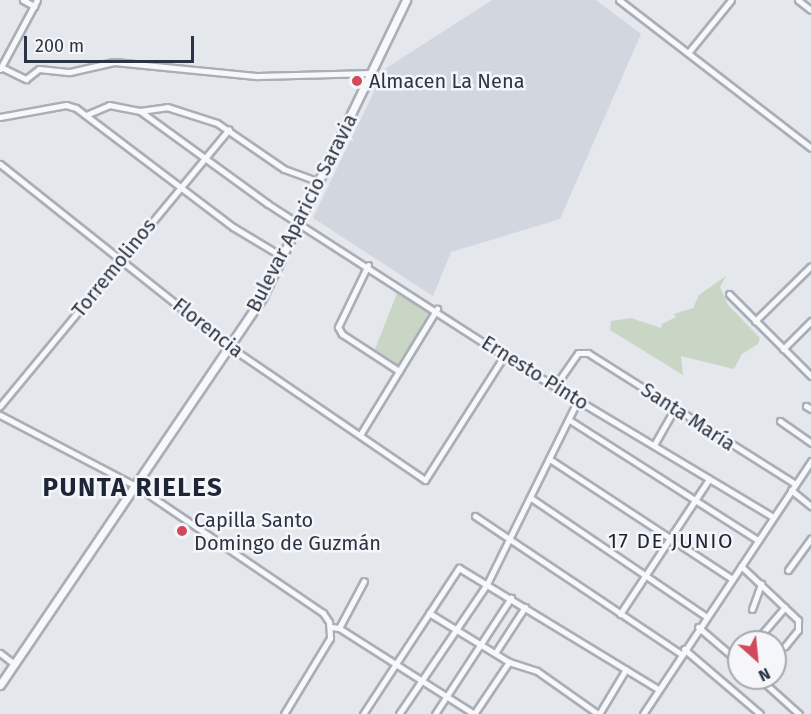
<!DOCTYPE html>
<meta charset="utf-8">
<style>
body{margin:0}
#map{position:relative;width:811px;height:714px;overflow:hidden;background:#e4e7ec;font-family:"Fira Sans",sans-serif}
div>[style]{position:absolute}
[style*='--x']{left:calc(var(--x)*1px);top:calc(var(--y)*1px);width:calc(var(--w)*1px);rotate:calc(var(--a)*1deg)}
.built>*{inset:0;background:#d2d6de}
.green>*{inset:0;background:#c9d6c5}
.roads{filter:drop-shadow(2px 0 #a9aeb7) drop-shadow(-2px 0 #a9aeb7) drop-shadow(0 2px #a9aeb7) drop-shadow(0 -2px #a9aeb7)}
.minor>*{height:5px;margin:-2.5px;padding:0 2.5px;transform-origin:2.5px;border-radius:2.5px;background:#f7f8fa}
.tertiary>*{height:7px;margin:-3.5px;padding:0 3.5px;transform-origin:3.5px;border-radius:3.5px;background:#f7f8fa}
.dots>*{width:16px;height:16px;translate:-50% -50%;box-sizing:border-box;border:3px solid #f4f6f9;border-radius:50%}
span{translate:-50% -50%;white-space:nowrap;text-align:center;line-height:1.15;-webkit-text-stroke:5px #f4f6f9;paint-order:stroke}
.poi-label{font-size:20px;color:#2b3445}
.left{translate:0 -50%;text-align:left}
.street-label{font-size:20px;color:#2b3445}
.neighbourhood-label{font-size:21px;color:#1d2536;letter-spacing:1.5px}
.district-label{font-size:26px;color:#1d2536;font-weight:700;letter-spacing:1.5px}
.north{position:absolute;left:727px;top:630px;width:60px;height:60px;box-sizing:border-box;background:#f4f6f9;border:2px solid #a4a8b1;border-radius:50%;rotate:153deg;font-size:16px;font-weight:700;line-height:24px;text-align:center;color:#2b3445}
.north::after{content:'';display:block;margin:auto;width:21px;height:27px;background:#d1495b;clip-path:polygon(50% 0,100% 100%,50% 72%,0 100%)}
.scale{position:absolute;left:24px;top:36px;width:170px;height:27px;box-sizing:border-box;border:3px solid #2b3445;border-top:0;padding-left:8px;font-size:18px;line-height:21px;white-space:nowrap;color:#2b3445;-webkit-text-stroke:4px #f4f6f9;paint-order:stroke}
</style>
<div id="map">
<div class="built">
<i style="clip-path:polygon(492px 0,596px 0,641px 34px,560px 219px,451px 252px,433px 296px,313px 218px,385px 69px)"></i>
</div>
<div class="green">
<i style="clip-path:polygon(726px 276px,720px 287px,728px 305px,760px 338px,758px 344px,742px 354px,734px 369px,681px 356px,683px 375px,610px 330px,611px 321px,631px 318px,661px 328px,662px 324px,676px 317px,674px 314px,693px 308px,699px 295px)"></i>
<i style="clip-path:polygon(399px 288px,432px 312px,398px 367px,374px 352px)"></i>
</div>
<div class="roads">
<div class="minor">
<i style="--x:23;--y:0;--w:13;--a:29"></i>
<i style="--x:619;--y:0;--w:242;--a:37.6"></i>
<i style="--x:798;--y:0;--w:16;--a:38"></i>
<i style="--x:688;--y:53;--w:68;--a:-50.9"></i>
<i style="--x:1;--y:67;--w:28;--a:26"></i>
<i style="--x:26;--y:79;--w:16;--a:-38"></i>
<i style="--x:39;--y:69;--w:31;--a:6"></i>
<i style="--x:70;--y:72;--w:45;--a:-12.8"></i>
<i style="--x:114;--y:62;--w:145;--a:5.6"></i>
<i style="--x:258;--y:76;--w:114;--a:-1.5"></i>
<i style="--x:0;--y:69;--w:78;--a:-61.8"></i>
<i style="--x:140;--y:111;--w:158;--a:36"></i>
<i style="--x:268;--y:204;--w:281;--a:32.8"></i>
<i style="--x:504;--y:356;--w:313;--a:30.9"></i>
<i style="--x:86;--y:115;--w:25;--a:-23"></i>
<i style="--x:109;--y:105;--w:32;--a:11"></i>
<i style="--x:140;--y:111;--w:27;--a:-8"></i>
<i style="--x:167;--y:107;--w:52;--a:17.7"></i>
<i style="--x:217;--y:123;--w:81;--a:34.5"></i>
<i style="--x:284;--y:169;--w:38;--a:20"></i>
<i style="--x:0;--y:117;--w:67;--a:-10.3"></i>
<i style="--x:66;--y:105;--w:10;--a:17"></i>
<i style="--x:76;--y:108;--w:197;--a:37.2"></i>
<i style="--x:233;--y:227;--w:58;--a:31"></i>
<i style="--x:0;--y:164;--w:294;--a:38.5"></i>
<i style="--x:230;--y:347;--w:236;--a:34.3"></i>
<i style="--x:425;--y:480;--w:147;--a:-57.5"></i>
<i style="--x:368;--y:265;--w:69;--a:115.8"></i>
<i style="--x:338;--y:327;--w:8;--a:60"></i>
<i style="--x:342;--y:334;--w:68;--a:33"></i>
<i style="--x:729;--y:294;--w:116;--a:45"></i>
<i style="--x:755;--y:321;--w:78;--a:-44.5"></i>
<i style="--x:783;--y:349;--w:40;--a:-45"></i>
<i style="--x:555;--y:386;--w:40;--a:-55.1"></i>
<i style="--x:578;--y:353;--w:10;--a:0"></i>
<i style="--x:588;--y:353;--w:245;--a:32.3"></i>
<i style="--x:0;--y:406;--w:359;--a:-50.4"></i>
<i style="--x:806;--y:406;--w:6;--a:31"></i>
<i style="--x:0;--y:415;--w:153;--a:27.6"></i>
<i style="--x:136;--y:486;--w:226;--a:34.2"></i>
<i style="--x:323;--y:613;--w:11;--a:56"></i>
<i style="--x:329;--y:622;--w:16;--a:86"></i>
<i style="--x:330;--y:638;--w:89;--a:121.2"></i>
<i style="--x:571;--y:421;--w:222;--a:32.5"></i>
<i style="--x:780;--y:421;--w:38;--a:35"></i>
<i style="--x:360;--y:435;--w:148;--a:-58.6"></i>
<i style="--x:654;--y:445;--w:43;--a:-60.4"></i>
<i style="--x:551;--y:460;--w:217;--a:33.3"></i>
<i style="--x:791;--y:490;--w:26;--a:39"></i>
<i style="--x:531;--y:498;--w:210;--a:34.1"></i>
<i style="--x:475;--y:516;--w:248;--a:33.8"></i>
<i style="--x:741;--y:566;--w:79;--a:43.5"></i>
<i style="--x:798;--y:620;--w:10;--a:90"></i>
<i style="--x:798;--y:630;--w:21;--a:129"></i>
<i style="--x:788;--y:570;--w:39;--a:-54"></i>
<i style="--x:752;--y:609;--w:27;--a:-70"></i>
<i style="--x:429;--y:613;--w:94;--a:31.5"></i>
<i style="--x:509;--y:662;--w:29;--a:18"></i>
<i style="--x:537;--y:671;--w:75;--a:35.2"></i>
<i style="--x:620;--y:614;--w:162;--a:-56.6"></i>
<i style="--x:331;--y:627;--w:8;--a:7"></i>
<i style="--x:339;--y:628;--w:160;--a:32.5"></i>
<i style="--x:474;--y:714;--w:63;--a:-56.1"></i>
<i style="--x:698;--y:627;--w:54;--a:40.5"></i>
<i style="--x:339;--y:628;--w:53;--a:-62"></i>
<i style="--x:755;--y:642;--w:46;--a:-49.4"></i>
<i style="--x:684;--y:649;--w:100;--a:40.5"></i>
<i style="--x:0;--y:653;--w:18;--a:38"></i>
<i style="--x:495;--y:653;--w:55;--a:-56.9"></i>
<i style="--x:759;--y:678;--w:54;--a:42"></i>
<i style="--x:363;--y:714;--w:175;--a:-56.7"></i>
<i style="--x:459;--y:568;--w:233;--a:31.3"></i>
<i style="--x:399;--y:714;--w:157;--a:-55.9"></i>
<i style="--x:487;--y:584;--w:205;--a:-63.7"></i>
<i style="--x:435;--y:714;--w:139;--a:-56.8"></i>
<i style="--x:599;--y:714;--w:52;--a:-59"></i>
<i style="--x:643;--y:714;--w:304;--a:-56.4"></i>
</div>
<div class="tertiary">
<i style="--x:0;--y:685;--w:470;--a:-55.9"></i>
<i style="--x:263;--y:296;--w:329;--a:-64.2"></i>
</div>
</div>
<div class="dots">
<i style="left:357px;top:81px;background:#d1495b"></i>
<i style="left:182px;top:531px;background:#d1495b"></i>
</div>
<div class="poi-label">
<span class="left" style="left:369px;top:81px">Almacen La Nena</span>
<span class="left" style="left:194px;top:532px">Capilla Santo<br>Domingo de Guzmán</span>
</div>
<div class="street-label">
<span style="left:302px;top:213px;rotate:-63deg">Bulevar Aparicio Saravia</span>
<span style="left:114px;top:268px;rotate:-51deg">Torremolinos</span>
<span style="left:208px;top:328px;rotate:38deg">Florencia</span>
<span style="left:535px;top:373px;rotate:32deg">Ernesto Pinto</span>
<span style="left:688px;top:417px;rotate:33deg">Santa María</span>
</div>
<div class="neighbourhood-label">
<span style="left:671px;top:541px">17 DE JUNIO</span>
</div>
<div class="district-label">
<span style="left:133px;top:488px">PUNTA RIELES</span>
</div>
<div class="north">N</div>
<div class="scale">200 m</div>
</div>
